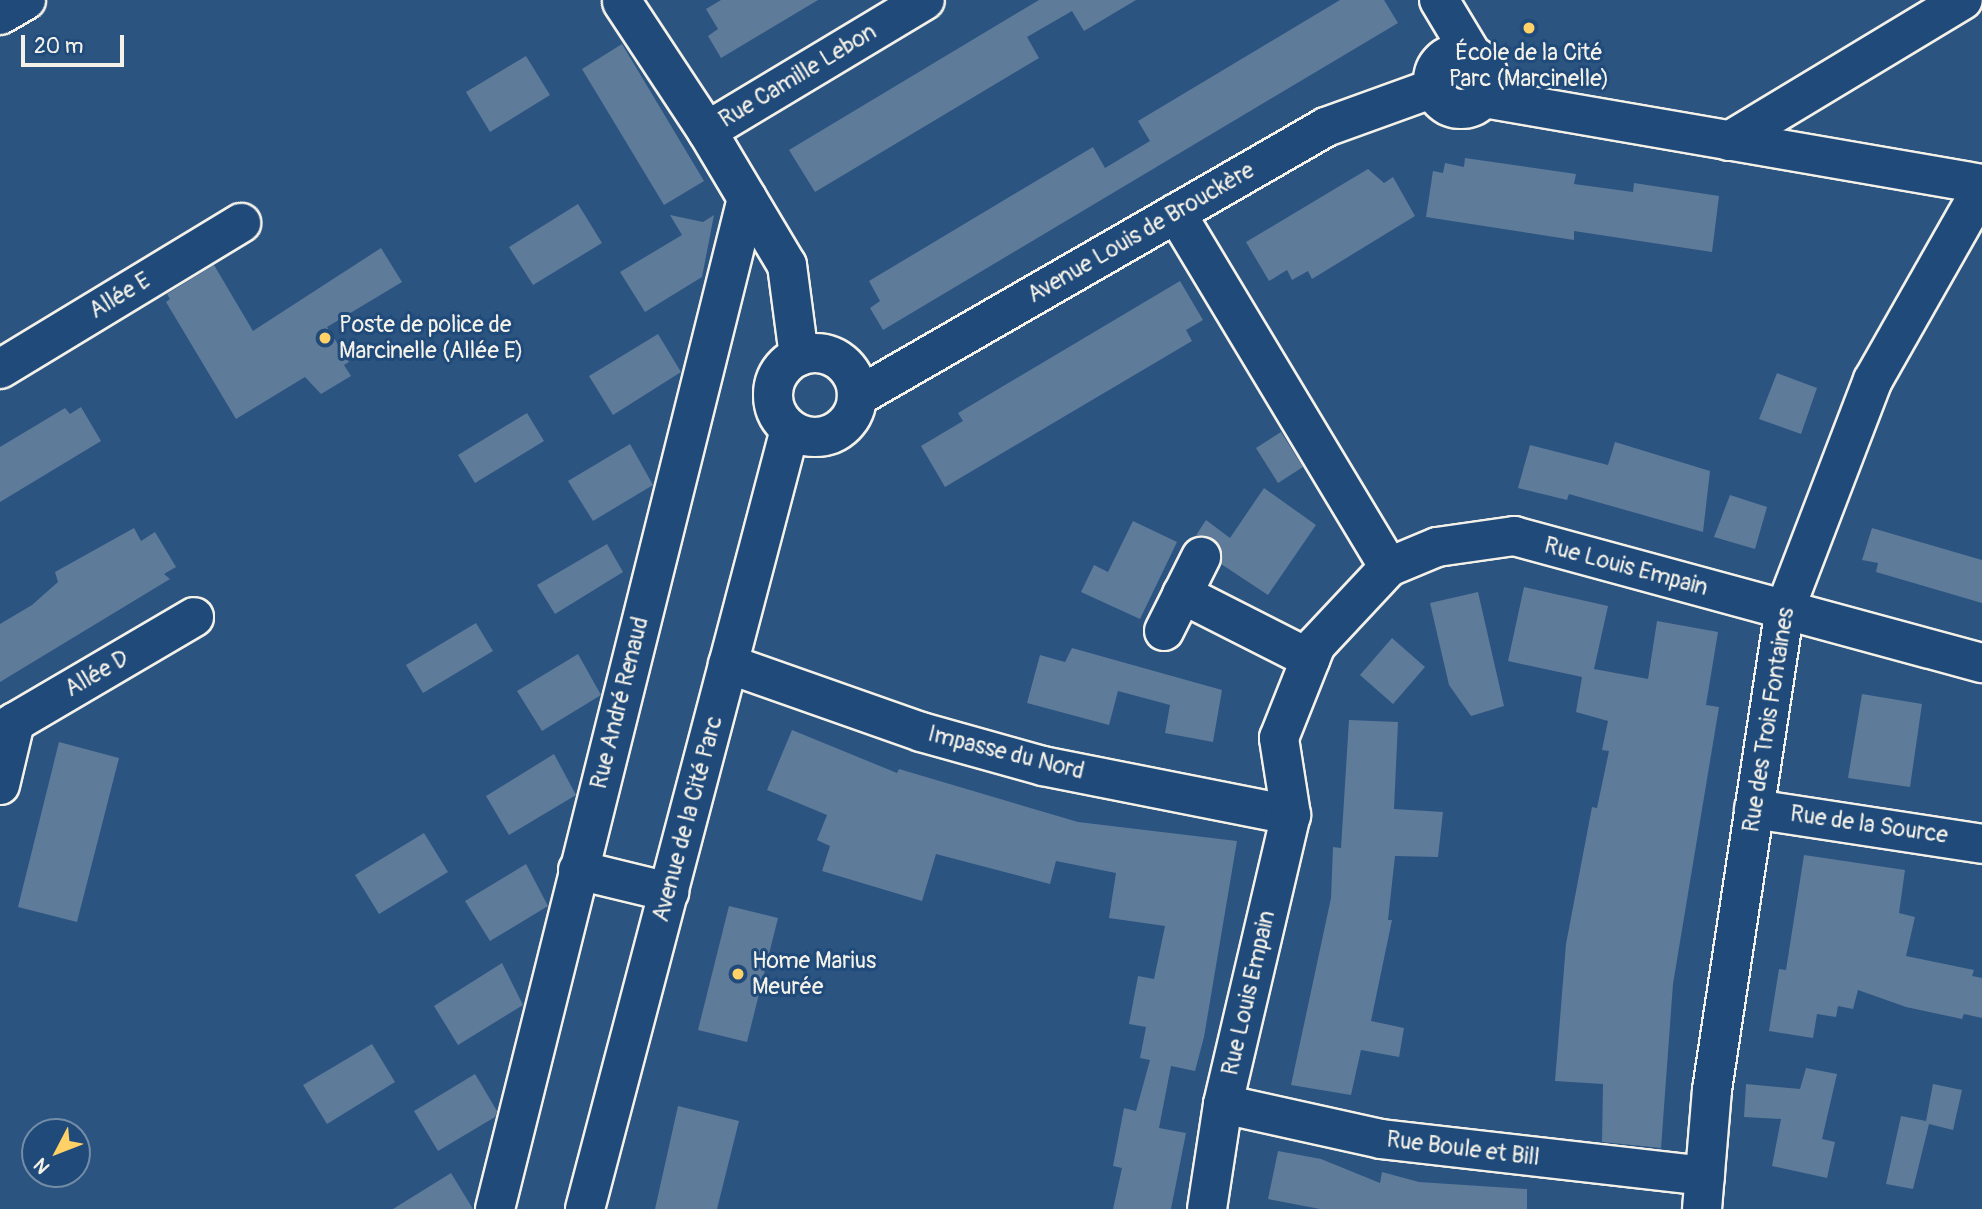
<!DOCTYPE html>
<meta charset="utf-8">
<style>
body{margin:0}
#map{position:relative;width:1982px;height:1209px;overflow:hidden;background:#2c5481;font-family:Pangolin,sans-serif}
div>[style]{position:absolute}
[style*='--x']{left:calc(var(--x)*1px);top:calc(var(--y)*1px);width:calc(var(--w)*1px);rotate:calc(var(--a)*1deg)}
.building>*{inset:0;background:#5e7b9a}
.roads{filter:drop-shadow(2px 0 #f4f1e8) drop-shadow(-2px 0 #f4f1e8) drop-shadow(0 2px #f4f1e8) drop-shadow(0 -2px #f4f1e8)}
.street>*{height:38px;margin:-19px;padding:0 19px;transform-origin:19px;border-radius:19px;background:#1f4a7a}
.street>.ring{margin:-19px;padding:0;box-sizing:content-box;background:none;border:38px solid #1f4a7a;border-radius:50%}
.dots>*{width:19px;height:19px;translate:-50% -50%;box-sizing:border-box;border:4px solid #1f4a7a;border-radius:50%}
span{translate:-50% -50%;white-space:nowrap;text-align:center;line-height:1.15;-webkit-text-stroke:6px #1f4a7a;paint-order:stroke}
.poi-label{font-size:23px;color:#f4f1e8}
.left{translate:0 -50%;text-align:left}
.street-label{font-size:23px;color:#f4f1e8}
.north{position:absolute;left:21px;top:1118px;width:70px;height:70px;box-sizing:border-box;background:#1f4a7a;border:2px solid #748da6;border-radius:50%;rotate:228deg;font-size:19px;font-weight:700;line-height:28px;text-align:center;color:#f4f1e8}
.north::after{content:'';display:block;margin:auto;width:24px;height:32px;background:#ffd166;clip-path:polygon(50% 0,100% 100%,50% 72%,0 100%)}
.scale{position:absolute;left:21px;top:35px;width:103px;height:32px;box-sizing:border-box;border:4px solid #f4f1e8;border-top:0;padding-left:9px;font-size:21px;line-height:24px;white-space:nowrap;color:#f4f1e8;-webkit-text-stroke:5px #1f4a7a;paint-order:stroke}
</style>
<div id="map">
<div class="building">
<i style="clip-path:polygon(721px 0,818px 0,721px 58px,708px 36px,718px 29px,706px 9px)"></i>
<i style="clip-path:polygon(1039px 0,1136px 0,1084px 31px,1072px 11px,1027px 37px,1039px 58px,815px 192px,789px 150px)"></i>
<i style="clip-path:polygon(1340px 0,1384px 0,1398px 23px,883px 330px,870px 308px,880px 301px,869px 281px,1093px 147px,1105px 168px,1150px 141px,1138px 121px)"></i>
<i style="clip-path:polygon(622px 44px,704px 181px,664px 205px,582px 69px)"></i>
<i style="clip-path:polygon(526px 56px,550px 95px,490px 132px,466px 92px)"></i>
<i style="clip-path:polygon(1465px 158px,1576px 174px,1574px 184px,1633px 192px,1634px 183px,1719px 196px,1712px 252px,1574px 231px,1574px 240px,1426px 217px,1433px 171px,1443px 173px,1445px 163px,1464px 167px)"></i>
<i style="clip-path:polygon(1368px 169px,1384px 183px,1393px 177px,1415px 216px,1312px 279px,1308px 271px,1292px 280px,1287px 270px,1269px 281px,1246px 242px)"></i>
<i style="clip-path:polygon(578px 204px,602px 243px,533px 285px,509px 247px)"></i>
<i style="clip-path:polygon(670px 215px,703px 222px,714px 215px,702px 277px,645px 312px,620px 272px,682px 235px)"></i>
<i style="clip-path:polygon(381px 248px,402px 282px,327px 327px,349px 362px,344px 365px,351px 376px,321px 394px,305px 377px,236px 419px,166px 302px,170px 299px,167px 294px,214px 265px,253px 331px)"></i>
<i style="clip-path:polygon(1180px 281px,1203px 320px,1186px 330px,1192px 341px,945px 487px,921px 446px,963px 421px,958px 413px)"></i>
<i style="clip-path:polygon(658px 334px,681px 372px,613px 415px,589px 376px)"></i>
<i style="clip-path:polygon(1777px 373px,1817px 388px,1801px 434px,1759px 419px)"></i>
<i style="clip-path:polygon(81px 407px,101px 441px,0 502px,0 447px,65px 408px,70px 414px)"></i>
<i style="clip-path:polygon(527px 413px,544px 441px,475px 483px,458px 455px)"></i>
<i style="clip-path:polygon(1281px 432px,1303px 467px,1278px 483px,1256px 448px)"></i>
<i style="clip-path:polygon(1615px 442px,1710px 471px,1703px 532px,1569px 494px,1567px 500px,1518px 488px,1530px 445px,1608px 465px)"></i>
<i style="clip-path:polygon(630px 444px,653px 485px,593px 521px,568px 481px)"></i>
<i style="clip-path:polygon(1264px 488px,1316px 525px,1268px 595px,1221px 564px,1220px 546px,1211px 538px,1195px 537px,1206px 520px,1230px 538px)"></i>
<i style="clip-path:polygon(1730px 495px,1767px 507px,1755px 549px,1714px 537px)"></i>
<i style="clip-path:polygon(1133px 521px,1177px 542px,1140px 619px,1081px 592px,1094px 565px,1108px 572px)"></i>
<i style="clip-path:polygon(134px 528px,141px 541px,155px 532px,176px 567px,164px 574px,170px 579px,0 682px,0 624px,32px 605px,58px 582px,55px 572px)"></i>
<i style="clip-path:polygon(1872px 528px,1982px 560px,1982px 603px,1876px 572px,1878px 563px,1862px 560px)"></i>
<i style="clip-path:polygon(607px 544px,623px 572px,555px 614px,537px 585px)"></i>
<i style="clip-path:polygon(1524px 587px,1608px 606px,1594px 669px,1648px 679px,1657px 621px,1718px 632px,1706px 705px,1719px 707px,1673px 984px,1661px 1148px,1602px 1142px,1603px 1084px,1555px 1081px,1566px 944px,1592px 807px,1597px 808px,1609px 751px,1602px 750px,1608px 721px,1576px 712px,1582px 677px,1508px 661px)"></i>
<i style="clip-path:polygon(1478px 592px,1504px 706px,1471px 716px,1449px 685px,1430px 603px)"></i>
<i style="clip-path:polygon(476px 623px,493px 651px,423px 693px,406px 665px)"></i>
<i style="clip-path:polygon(1392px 638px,1425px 667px,1393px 704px,1360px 675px)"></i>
<i style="clip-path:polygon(1072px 648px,1222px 690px,1213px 742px,1165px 733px,1170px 705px,1118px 691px,1109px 725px,1027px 703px,1040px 655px,1065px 662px)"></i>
<i style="clip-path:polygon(578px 654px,601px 695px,542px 731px,517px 691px)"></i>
<i style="clip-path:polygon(1862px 694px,1922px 704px,1910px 787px,1848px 778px)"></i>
<i style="clip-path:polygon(1349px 720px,1398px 722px,1394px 809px,1443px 812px,1438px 857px,1395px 856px,1388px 920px,1392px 920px,1371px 1021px,1404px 1028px,1399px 1057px,1361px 1050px,1351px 1095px,1291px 1085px,1331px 898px,1333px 847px,1341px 848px)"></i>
<i style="clip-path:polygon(792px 730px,897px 773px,899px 769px,1078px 822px,1237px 841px,1204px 1037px,1195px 1071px,1171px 1066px,1159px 1128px,1186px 1133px,1171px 1209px,1113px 1209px,1122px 1168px,1113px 1166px,1124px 1108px,1136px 1111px,1150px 1060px,1140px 1058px,1146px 1027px,1129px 1024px,1138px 976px,1154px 979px,1165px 926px,1109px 918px,1116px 873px,1056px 861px,1050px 884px,936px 854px,922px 901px,822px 871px,830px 846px,817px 840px,827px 815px,767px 790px)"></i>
<i style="clip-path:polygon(59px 742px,119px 758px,77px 922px,18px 907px)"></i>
<i style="clip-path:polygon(554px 754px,576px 795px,509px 835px,486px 796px)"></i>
<i style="clip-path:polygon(424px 833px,448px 872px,379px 914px,355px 875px)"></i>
<i style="clip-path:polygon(1804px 855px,1905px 870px,1899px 913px,1915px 917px,1906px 956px,1974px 970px,1972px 976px,1982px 978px,1982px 1018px,1964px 1014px,1962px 1019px,1906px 1007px,1858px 990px,1853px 1009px,1838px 1006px,1836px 1017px,1817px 1014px,1813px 1038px,1769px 1031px,1779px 969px,1786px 970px)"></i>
<i style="clip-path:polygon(526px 864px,548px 906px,490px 941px,465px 901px)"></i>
<i style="clip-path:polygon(729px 906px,778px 918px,747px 1042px,698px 1030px)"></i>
<i style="clip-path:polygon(502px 963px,523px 1005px,458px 1045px,434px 1006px)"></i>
<i style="clip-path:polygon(372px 1044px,395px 1082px,327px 1124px,303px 1085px)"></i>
<i style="clip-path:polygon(1806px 1068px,1837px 1074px,1822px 1139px,1835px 1142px,1827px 1178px,1772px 1166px,1781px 1119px,1744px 1117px,1746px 1084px,1800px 1089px)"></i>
<i style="clip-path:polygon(475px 1074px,497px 1111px,495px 1117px,438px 1151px,414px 1111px)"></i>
<i style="clip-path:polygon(1933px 1084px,1962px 1090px,1953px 1130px,1929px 1124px,1913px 1189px,1886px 1184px,1901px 1116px,1926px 1121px)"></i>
<i style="clip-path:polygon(678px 1106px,739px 1121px,717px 1209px,655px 1209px)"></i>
<i style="clip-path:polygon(1278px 1151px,1321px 1159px,1380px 1183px,1382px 1172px,1419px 1182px,1527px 1189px,1527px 1209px,1320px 1209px,1268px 1199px)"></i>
<i style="clip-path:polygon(451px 1173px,473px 1209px,393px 1209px)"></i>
</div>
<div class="roads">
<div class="street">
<i style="--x:1439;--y:0;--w:64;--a:59"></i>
<i style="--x:622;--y:2;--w:154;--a:56.6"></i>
<i style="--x:707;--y:131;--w:156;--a:59.2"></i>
<i style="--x:787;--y:265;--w:92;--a:82.5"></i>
<i style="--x:0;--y:15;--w:30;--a:-30"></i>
<i class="ring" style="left:1433px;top:53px;width:18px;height:18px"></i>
<i style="--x:1484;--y:98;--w:505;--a:9.8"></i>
<i style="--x:707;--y:131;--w:254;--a:-31"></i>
<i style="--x:1729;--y:141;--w:273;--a:-31.1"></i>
<i style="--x:1176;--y:213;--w:413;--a:59"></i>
<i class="ring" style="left:773px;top:353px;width:46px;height:46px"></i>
<i style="--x:0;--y:369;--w:282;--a:-31.2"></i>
<i style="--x:857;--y:397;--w:541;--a:-29.93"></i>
<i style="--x:1326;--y:127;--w:115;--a:-19.9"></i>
<i style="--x:1182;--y:594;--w:144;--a:26.9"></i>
<i style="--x:1164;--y:631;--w:83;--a:-63.4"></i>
<i style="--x:728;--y:664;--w:205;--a:19.4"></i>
<i style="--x:921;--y:732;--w:127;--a:15.6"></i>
<i style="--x:1043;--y:766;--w:253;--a:11.2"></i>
<i style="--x:0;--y:731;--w:225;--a:-30.4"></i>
<i style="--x:0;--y:785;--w:65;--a:-76.6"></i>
<i style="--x:1754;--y:809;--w:231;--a:8.7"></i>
<i style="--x:578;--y:870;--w:94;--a:13.6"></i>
<i style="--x:1223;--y:1104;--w:162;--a:12.5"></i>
<i style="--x:1381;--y:1139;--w:326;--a:6.5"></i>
<i style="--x:495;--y:1209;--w:1042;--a:-76"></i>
<i style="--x:585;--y:1209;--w:806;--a:-75.27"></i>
<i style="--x:1207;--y:1209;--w:106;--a:-81.3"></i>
<i style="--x:1223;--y:1104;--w:297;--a:-76.8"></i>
<i style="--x:1291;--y:815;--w:78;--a:-98.9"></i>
<i style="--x:1279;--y:738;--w:100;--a:-68.3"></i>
<i style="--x:1316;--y:645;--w:107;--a:-46.9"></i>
<i style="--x:1389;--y:567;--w:52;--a:-22.6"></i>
<i style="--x:1437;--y:547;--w:78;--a:-8.1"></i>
<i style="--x:1514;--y:536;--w:485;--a:15.2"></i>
<i style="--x:1702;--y:1209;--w:119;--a:-85.2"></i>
<i style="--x:1712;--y:1090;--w:487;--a:-81.4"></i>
<i style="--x:1785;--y:609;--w:245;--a:-69"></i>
<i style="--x:1873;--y:380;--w:221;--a:-60.4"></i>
</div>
</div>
<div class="dots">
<i style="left:1529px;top:28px;background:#ffd166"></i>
<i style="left:325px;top:338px;background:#ffd166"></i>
<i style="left:738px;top:974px;background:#ffd166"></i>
</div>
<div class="poi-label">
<span style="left:1529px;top:66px">École de la Cité<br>Parc (Marcinelle)</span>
<span class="left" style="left:339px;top:338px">Poste de police de<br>Marcinelle (Allée E)</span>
<span class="left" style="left:752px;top:974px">Home Marius<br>Meurée</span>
</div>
<div class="street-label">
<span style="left:798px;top:76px;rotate:-31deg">Rue Camille Lebon</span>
<span style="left:1141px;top:233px;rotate:-30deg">Avenue Louis de Brouckère</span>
<span style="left:120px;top:296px;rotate:-31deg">Allée E</span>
<span style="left:1626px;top:567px;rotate:15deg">Rue Louis Empain</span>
<span style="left:97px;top:674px;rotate:-30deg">Allée D</span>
<span style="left:620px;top:703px;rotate:-76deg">Rue André Renaud</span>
<span style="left:1769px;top:720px;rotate:-81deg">Rue des Trois Fontaines</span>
<span style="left:1006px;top:753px;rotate:14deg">Impasse du Nord</span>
<span style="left:688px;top:819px;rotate:-75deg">Avenue de la Cité Parc</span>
<span style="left:1869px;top:825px;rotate:8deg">Rue de la Source</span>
<span style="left:1249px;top:993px;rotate:-77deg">Rue Louis Empain</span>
<span style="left:1463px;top:1149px;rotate:7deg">Rue Boule et Bill</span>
</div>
<div class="north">N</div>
<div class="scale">20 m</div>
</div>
